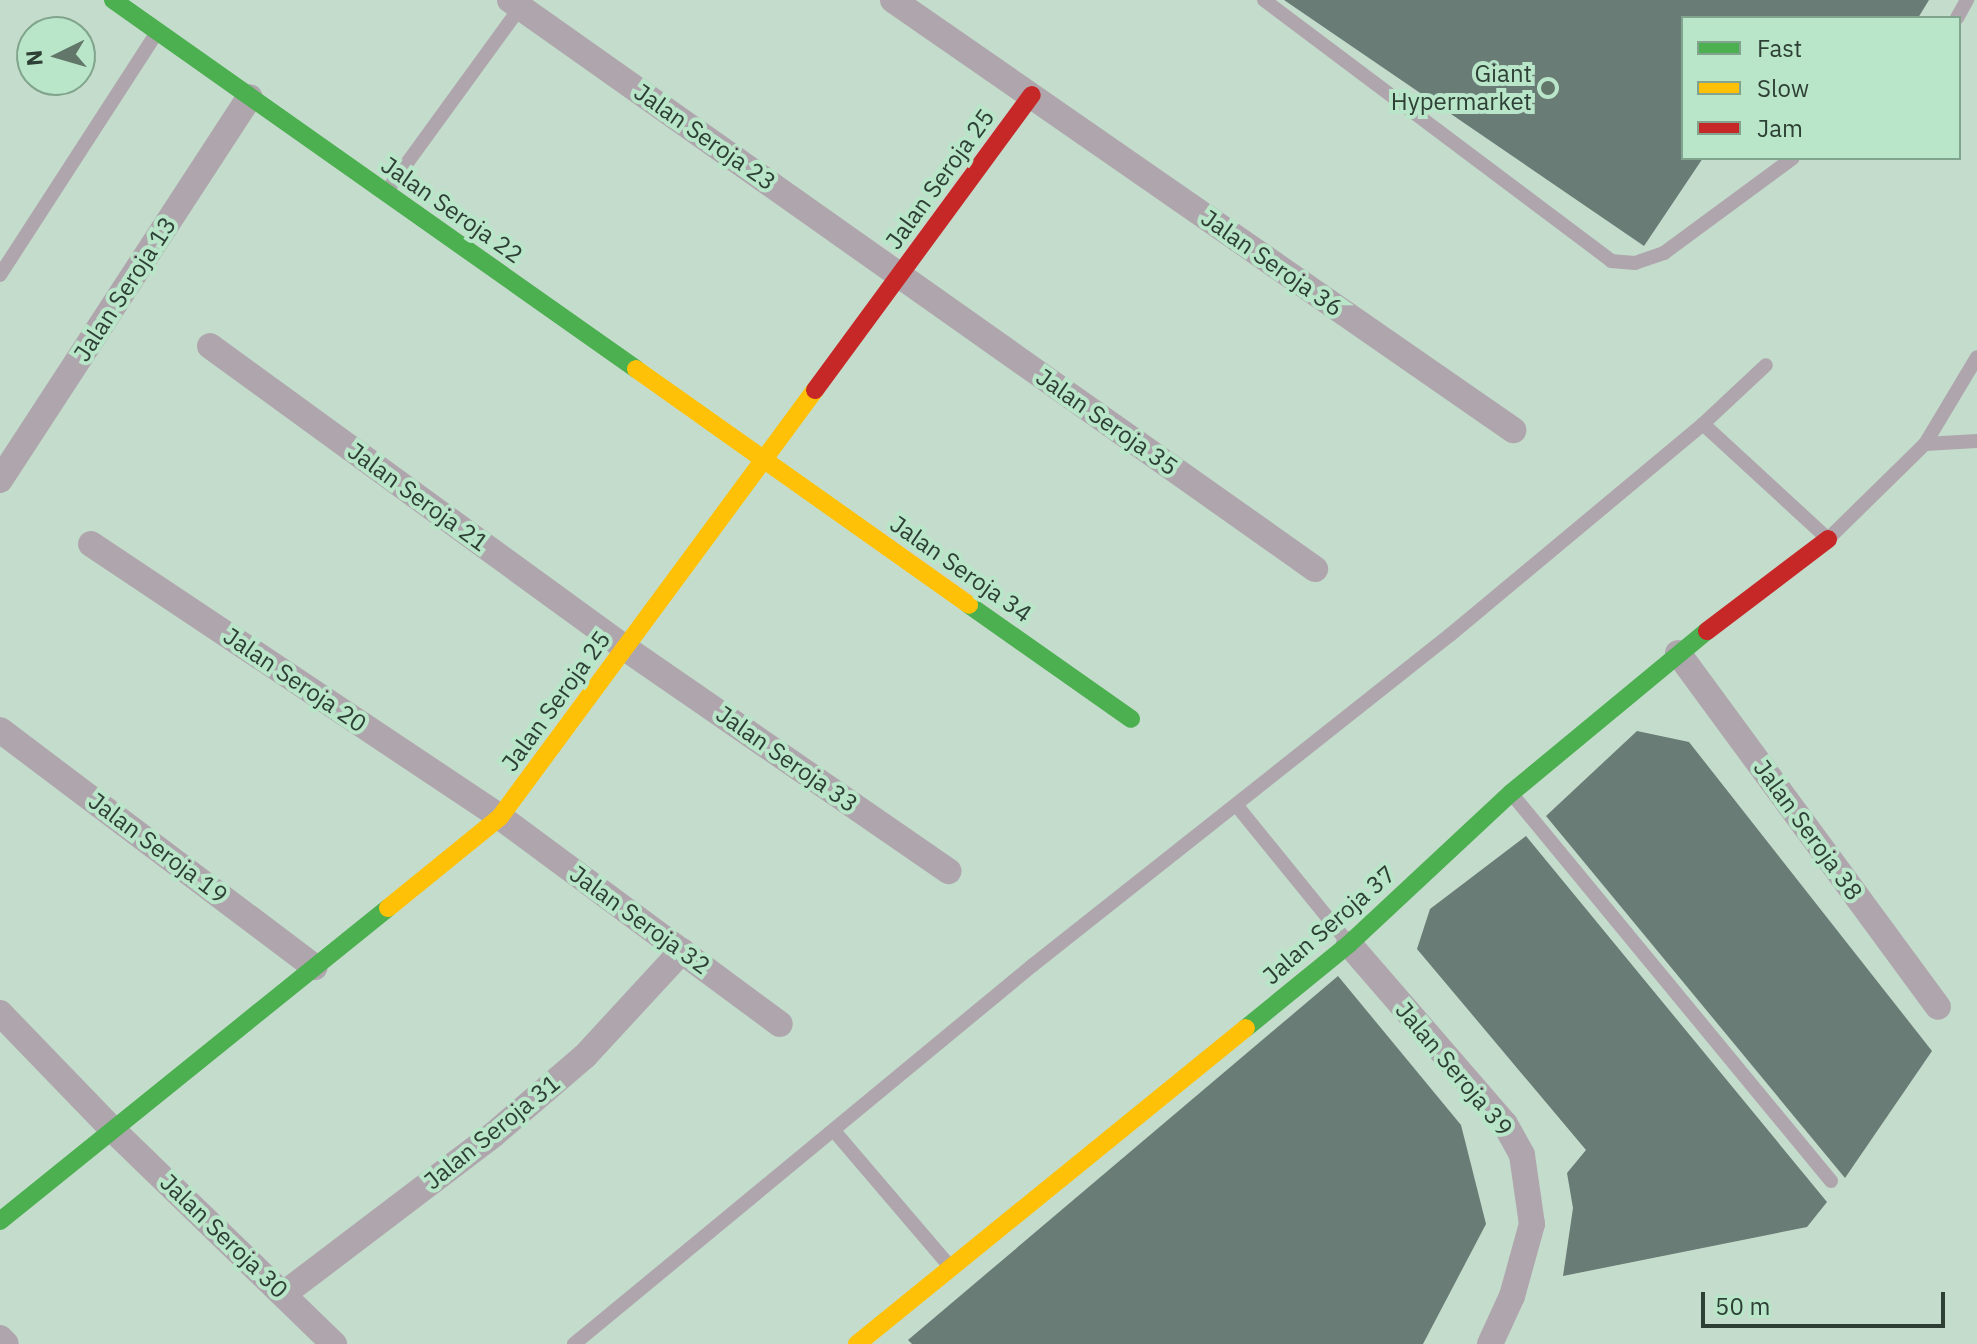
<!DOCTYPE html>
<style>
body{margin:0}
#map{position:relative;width:1977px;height:1344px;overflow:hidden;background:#c4dccc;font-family:"IBM Plex Sans",sans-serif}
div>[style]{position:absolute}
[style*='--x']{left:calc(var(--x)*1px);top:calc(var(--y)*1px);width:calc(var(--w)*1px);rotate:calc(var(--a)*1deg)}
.building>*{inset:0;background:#697c76}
.lane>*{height:14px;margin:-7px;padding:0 7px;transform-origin:7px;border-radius:7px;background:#afa6ad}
.street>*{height:26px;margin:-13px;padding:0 13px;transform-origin:13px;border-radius:13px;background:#afa6ad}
.fast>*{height:18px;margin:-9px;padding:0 9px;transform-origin:9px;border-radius:9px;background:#4caf50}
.slow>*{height:18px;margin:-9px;padding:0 9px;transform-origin:9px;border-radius:9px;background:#ffc107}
.jam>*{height:18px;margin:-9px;padding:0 9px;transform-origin:9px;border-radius:9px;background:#c62828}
.dots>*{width:22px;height:22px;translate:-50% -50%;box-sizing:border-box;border:4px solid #b9e6c9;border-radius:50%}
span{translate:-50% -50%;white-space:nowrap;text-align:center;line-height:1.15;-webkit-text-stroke:8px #b9e6c9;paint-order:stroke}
.poi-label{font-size:24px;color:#2e4035}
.right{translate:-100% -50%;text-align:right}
.street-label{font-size:24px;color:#2e4035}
.legend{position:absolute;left:1681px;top:16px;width:280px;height:144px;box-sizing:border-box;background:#b9e6c9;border:2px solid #81a48e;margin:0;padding:10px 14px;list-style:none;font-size:24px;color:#2e4035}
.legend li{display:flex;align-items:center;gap:16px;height:40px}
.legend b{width:40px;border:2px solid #81a48e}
.north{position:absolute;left:16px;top:16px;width:80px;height:80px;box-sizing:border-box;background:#b9e6c9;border:2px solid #81a48e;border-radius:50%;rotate:265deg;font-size:22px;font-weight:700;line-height:32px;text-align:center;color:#2e4035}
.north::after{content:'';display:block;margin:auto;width:28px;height:36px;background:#62776a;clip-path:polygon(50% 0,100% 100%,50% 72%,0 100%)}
.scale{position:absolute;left:1701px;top:1292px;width:244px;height:36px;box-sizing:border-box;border:4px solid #2e4035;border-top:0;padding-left:10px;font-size:24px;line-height:28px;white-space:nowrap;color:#2e4035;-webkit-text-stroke:6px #b9e6c9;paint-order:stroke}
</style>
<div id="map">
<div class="building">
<i style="clip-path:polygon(1284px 0,1929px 0,1918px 18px,1683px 18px,1683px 158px,1703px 158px,1644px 246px)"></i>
<i style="clip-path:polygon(1637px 731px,1689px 742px,1932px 1051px,1845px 1178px,1546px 816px)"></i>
<i style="clip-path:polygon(1526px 836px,1827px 1202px,1807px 1227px,1563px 1276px,1573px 1208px,1567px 1173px,1586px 1150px,1417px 949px,1430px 909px)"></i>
<i style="clip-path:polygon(1338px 976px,1461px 1125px,1486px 1224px,1423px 1344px,912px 1344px,908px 1340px)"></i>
</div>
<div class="lane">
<i style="--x:1264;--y:0;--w:434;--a:36.9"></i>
<i style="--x:1611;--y:261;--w:24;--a:5"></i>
<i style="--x:1635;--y:263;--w:31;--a:-19"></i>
<i style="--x:1664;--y:253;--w:160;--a:-36.4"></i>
<i style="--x:1957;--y:18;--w:21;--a:-61"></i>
<i style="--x:386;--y:192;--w:231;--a:-54"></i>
<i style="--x:0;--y:275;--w:289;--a:-57.1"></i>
<i style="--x:1703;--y:424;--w:170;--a:42.6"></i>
<i style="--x:1828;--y:539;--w:136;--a:-44.4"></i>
<i style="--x:1925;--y:444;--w:101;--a:-59.1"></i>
<i style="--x:1925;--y:444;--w:52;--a:-3.3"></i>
<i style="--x:1511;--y:793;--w:503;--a:50.49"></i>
<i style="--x:1237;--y:806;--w:178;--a:50.9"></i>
<i style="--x:835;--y:1132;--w:179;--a:49.5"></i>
<i style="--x:574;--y:1344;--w:595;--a:-39.55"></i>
<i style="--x:1033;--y:965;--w:532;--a:-38.36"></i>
<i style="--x:1450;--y:635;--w:329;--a:-39.8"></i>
<i style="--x:1703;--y:424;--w:86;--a:-43.1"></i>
</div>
<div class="street">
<i style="--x:510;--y:0;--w:986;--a:35.25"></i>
<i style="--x:893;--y:0;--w:755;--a:34.74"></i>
<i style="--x:210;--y:346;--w:513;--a:36.04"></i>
<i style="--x:625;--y:648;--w:393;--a:34.6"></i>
<i style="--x:0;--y:480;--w:457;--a:-56.9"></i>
<i style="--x:91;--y:544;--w:492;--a:33.7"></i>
<i style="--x:500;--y:817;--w:348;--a:36.5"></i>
<i style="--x:1678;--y:653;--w:439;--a:53.7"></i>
<i style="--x:0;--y:730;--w:394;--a:37"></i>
<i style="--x:1349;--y:944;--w:238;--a:49.1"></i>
<i style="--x:1505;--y:1124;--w:35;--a:61"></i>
<i style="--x:1522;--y:1155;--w:70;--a:81.8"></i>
<i style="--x:1532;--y:1224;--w:75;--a:105.5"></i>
<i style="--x:1512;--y:1296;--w:53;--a:114.6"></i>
<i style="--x:0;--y:1013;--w:163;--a:46"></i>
<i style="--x:113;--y:1130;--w:308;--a:44.1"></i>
<i style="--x:285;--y:1293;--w:261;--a:-37.2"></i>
<i style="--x:493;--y:1135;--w:121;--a:-40.7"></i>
<i style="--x:585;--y:1056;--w:143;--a:-47.3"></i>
<i style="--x:0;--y:1338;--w:8;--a:45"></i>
</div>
<div class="fast">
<i style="--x:113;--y:0;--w:640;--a:35.2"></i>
<i style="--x:969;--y:605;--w:198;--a:35.1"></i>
<i style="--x:1246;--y:1028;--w:133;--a:-39.2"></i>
<i style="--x:1349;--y:944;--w:221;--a:-43"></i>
<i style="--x:1511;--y:793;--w:254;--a:-39.6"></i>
<i style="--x:0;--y:1221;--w:499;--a:-38.9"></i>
</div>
<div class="slow">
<i style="--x:636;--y:369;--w:408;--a:35.3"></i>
<i style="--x:388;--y:908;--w:144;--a:-39.1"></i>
<i style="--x:500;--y:817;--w:531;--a:-53.58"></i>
<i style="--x:857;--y:1344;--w:501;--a:-39.09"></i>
</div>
<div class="jam">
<i style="--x:815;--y:390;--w:366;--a:-53.7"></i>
<i style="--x:1707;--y:631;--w:152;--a:-37.2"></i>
</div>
<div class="dots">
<i style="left:1548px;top:88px;background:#62776a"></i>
</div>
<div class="poi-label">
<span class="right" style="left:1532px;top:88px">Giant<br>Hypermarket</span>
</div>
<div class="street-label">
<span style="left:705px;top:137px;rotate:35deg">Jalan Seroja 23</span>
<span style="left:940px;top:179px;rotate:-54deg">Jalan Seroja 25</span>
<span style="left:452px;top:210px;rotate:35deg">Jalan Seroja 22</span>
<span style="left:1272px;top:263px;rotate:35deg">Jalan Seroja 36</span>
<span style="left:125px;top:289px;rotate:-57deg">Jalan Seroja 13</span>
<span style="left:1107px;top:422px;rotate:35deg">Jalan Seroja 35</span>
<span style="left:418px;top:497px;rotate:36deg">Jalan Seroja 21</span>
<span style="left:961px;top:569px;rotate:35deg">Jalan Seroja 34</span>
<span style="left:295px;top:680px;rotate:34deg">Jalan Seroja 20</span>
<span style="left:556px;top:701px;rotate:-54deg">Jalan Seroja 25</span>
<span style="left:787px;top:759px;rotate:35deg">Jalan Seroja 33</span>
<span style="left:1808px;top:830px;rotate:54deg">Jalan Seroja 38</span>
<span style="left:158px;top:848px;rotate:37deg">Jalan Seroja 19</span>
<span style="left:640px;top:920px;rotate:36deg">Jalan Seroja 32</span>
<span style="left:1329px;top:925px;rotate:-41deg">Jalan Seroja 37</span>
<span style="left:1454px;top:1069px;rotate:50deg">Jalan Seroja 39</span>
<span style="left:492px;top:1132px;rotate:-39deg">Jalan Seroja 31</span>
<span style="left:224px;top:1236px;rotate:44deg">Jalan Seroja 30</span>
</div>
<ul class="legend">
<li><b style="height:10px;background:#4caf50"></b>Fast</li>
<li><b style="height:10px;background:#ffc107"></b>Slow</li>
<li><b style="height:10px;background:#c62828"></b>Jam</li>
</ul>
<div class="north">N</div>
<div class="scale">50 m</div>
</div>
